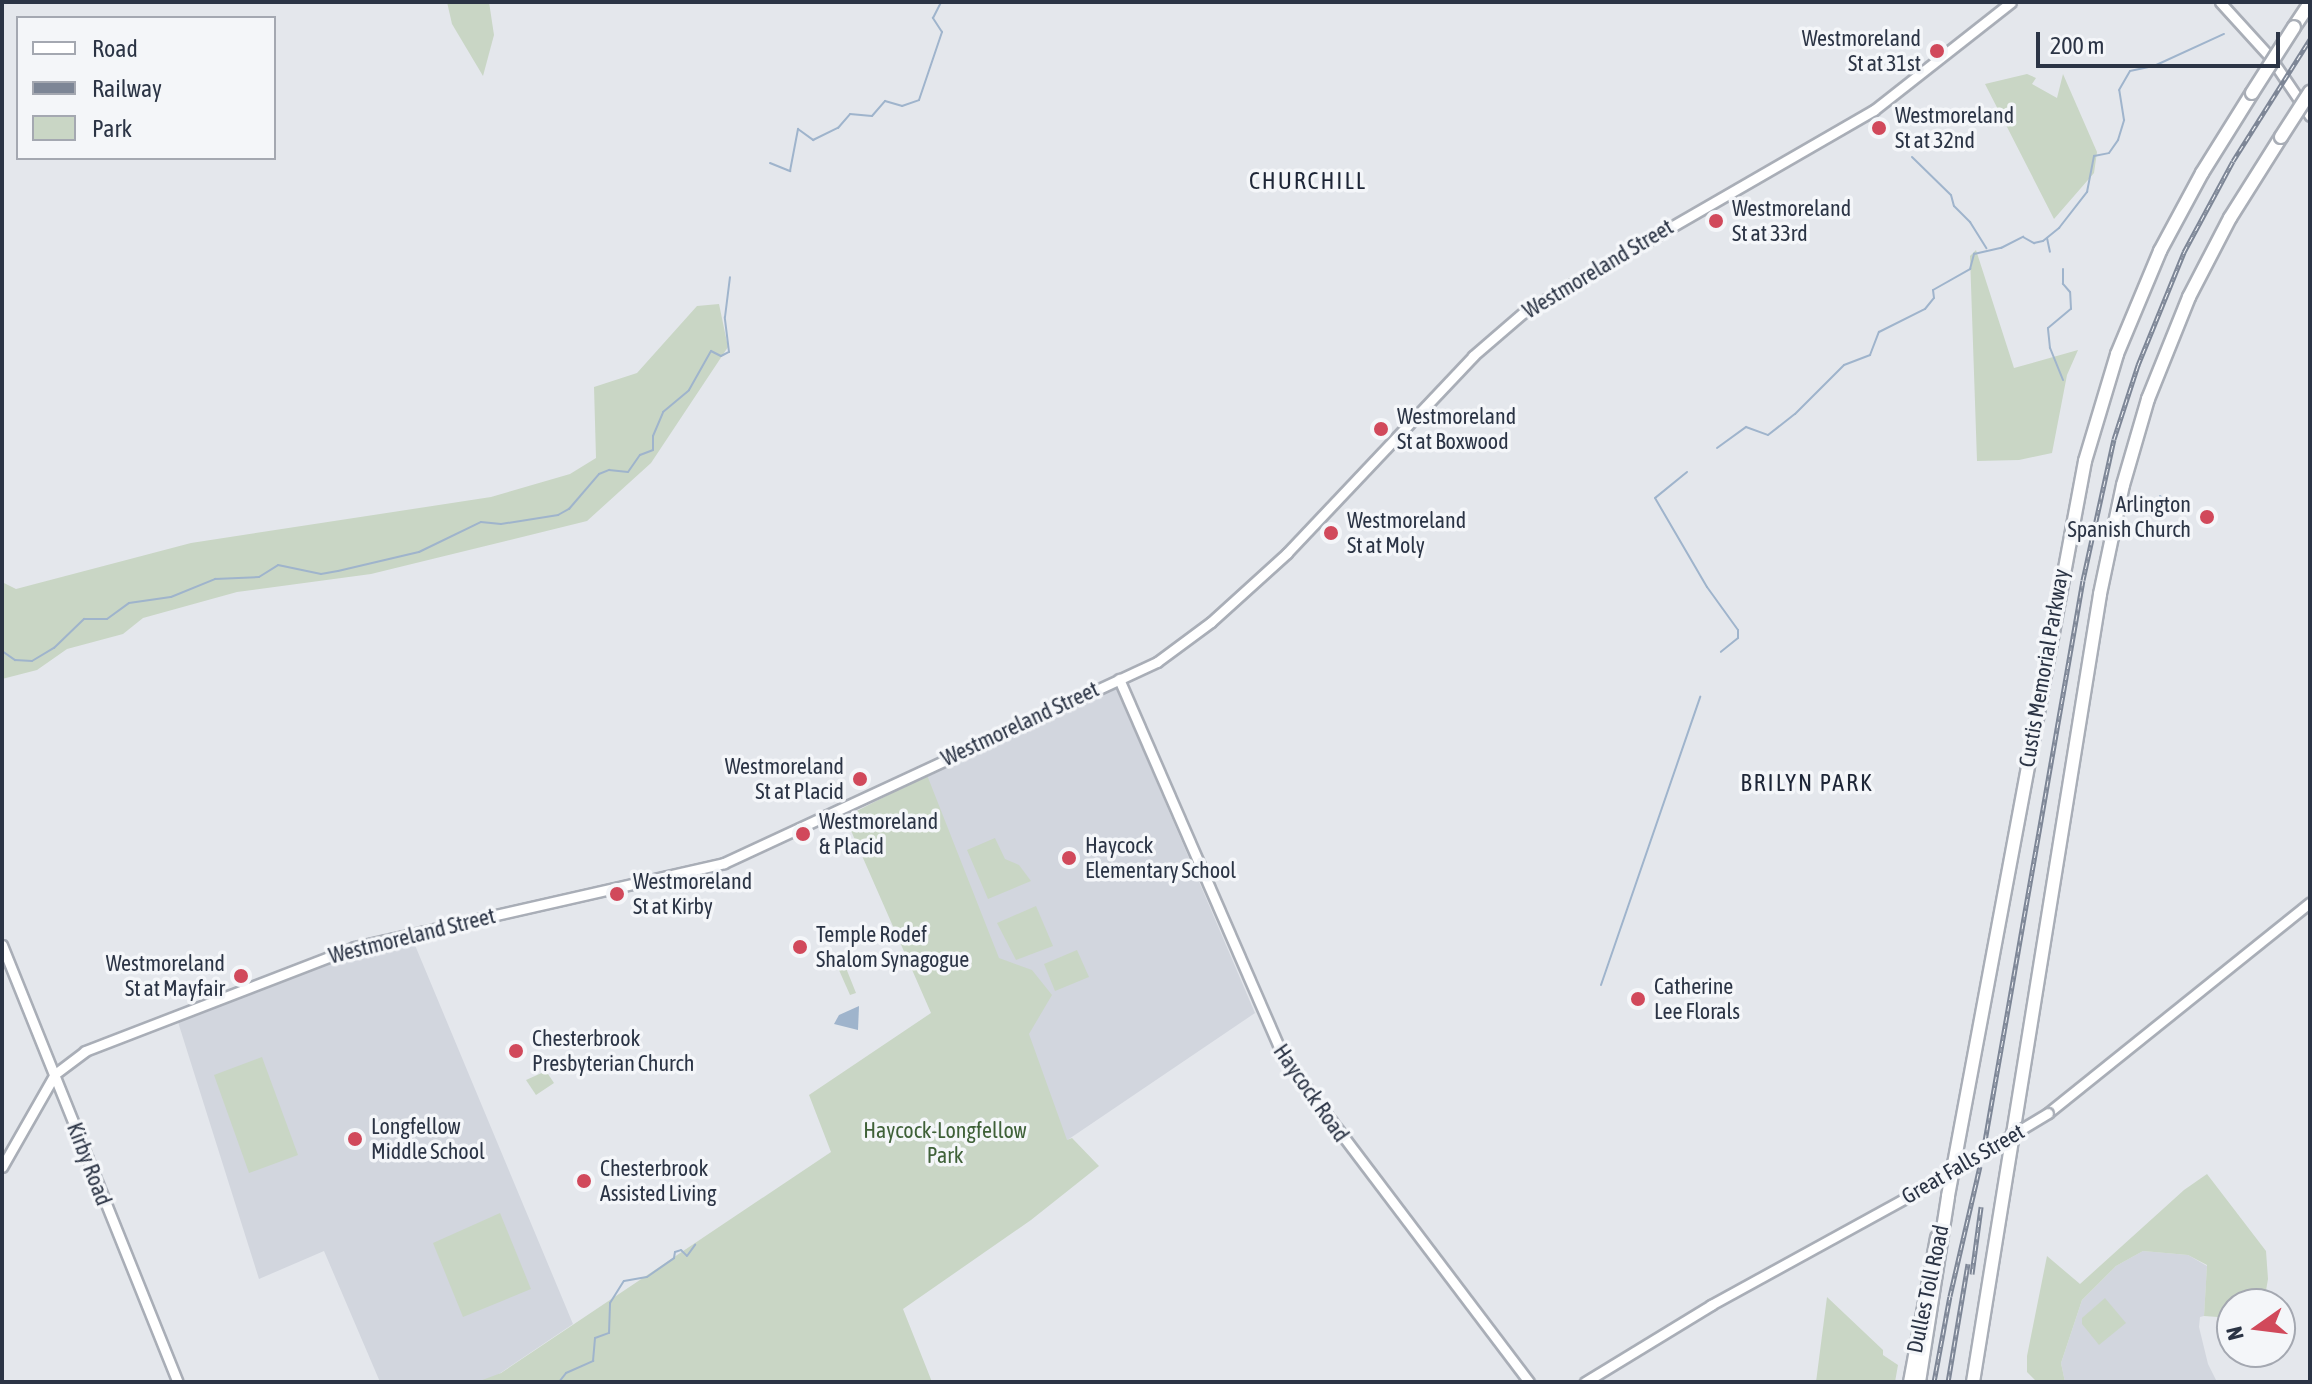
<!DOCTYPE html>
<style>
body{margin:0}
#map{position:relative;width:2312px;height:1384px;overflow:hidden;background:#e4e7ec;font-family:"Asap Condensed",sans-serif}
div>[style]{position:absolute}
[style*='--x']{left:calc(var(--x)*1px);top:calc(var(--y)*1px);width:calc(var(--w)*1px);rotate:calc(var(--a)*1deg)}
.built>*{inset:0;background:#d2d6de}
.green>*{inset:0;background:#c9d6c5}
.water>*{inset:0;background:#9fb4cc}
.stream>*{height:2px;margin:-1px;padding:0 1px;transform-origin:1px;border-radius:1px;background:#9fb4cc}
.roads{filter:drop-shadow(2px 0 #a9aeb7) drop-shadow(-2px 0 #a9aeb7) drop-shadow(0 2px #a9aeb7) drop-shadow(0 -2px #a9aeb7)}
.secondary>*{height:9px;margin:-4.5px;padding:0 4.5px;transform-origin:4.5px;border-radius:4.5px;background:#fff}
.highway>*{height:12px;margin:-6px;padding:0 6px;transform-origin:6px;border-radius:6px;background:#fff}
.rail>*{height:5px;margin-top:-2.5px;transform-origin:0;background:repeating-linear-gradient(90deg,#f4f6f9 0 6px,#7d8696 0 12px);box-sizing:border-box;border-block:2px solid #7d8696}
.bridges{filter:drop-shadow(2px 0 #a9aeb7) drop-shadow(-2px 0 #a9aeb7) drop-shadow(0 2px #a9aeb7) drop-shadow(0 -2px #a9aeb7)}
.secondary-bridge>*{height:9px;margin:-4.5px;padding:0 4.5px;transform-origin:4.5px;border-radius:4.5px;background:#fff}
.highway-bridge>*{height:12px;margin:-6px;padding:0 6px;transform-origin:6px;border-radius:6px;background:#fff}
.dots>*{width:22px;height:22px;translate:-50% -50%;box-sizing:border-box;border:4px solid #f4f6f9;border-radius:50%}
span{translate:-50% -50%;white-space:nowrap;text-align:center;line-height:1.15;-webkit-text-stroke:7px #f4f6f9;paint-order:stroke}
.poi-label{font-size:22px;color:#2b3445}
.right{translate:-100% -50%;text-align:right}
.left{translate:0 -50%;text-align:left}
.street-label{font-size:22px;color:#2b3445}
.park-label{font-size:22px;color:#3f6138}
.neighbourhood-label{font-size:24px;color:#1d2536;letter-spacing:2px}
.frame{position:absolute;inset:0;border:4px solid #2b3445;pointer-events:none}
.legend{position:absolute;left:16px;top:16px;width:260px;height:144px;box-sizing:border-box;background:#f4f6f9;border:2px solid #a4a8b1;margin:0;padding:10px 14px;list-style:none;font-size:24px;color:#2b3445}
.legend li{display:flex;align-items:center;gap:16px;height:40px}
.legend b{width:40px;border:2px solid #a4a8b1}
.north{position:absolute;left:2216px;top:1288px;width:80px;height:80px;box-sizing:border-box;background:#f4f6f9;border:2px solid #a4a8b1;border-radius:50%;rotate:256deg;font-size:22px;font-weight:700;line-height:32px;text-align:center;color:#2b3445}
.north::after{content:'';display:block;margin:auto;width:28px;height:36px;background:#d1495b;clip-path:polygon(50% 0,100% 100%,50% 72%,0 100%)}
.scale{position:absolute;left:2036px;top:32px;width:244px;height:36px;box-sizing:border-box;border:4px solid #2b3445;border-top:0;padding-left:10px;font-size:24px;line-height:28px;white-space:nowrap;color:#2b3445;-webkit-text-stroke:6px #f4f6f9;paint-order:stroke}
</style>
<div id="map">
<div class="built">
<i style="clip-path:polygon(1116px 687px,1255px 1013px,1066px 1141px,916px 778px)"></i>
<i style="clip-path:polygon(412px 938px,573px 1324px,487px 1382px,380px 1382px,324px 1251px,259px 1279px,178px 1022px,355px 950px)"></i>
<i style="clip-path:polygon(2143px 1251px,2188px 1255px,2207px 1266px,2204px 1316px,2200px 1317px,2199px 1327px,2208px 1364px,2217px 1382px,2065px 1382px,2061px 1363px,2082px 1300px,2116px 1266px)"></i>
</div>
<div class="green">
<i style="clip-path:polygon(447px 2px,489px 2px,494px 35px,483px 76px,452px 24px)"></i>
<i style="clip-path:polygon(2027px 74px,2036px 78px,2032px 84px,2057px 98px,2063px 74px,2097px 152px,2094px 173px,2054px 219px,1985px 84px)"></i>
<i style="clip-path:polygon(1976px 250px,2014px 368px,2078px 350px,2067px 375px,2052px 453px,2019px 460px,1977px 461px,1970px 256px)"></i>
<i style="clip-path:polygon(719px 304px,728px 347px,651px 463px,587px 521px,371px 574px,237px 592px,143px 618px,123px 634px,67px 649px,37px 670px,2px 679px,2px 582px,16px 589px,191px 543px,491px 497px,570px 474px,596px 458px,594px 387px,637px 373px,697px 306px)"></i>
<i style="clip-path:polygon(927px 775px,999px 958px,1032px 970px,1052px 995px,1029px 1034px,1067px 1140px,1072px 1138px,1099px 1166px,1031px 1220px,903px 1309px,932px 1382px,477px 1382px,501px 1373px,831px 1152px,809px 1095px,931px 1013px,845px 817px)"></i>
<i style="clip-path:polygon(995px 838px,1005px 859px,1019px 865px,1031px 881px,988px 899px,967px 850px)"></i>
<i style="clip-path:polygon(1036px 906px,1053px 946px,1016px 960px,997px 923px)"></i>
<i style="clip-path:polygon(1077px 950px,1089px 977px,1055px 991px,1044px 964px)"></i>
<i style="clip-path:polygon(842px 958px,856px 993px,850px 995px,835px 961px)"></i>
<i style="clip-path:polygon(262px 1057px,298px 1155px,249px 1173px,214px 1075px)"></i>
<i style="clip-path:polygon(546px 1071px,554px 1083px,536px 1095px,526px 1080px)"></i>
<i style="clip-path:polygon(2207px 1174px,2266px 1251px,2268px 1279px,2264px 1302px,2232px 1304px,2232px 1318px,2204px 1316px,2207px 1265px,2188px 1255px,2143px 1251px,2116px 1266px,2082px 1300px,2061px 1363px,2065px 1382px,2037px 1382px,2027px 1372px,2027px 1356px,2047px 1256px,2080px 1284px,2184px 1190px)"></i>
<i style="clip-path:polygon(500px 1213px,531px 1289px,463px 1317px,433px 1243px)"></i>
<i style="clip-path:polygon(1827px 1297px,1883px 1350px,1883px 1355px,1898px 1365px,1895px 1382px,1816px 1382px)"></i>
<i style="clip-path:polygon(2105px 1298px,2126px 1323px,2099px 1345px,2082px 1324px,2082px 1318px)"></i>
</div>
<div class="water">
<i style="clip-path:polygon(859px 1006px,858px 1030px,834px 1024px,839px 1015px)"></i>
</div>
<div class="stream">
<i style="--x:1912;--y:157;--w:54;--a:44.3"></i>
<i style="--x:1951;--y:195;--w:11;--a:75"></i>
<i style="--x:1954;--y:206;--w:23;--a:45"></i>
<i style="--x:1970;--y:222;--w:31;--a:58"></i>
<i style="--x:770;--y:163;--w:22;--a:22"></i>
<i style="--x:790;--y:171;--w:43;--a:-79.2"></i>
<i style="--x:798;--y:129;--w:19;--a:36"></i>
<i style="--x:813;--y:140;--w:28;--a:-26"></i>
<i style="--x:838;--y:128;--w:18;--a:-49"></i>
<i style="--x:850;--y:114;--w:22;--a:5"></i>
<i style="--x:872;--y:116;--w:20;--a:-49"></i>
<i style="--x:885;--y:101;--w:18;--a:16"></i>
<i style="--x:902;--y:106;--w:18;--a:-19"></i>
<i style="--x:919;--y:100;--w:72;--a:-71.3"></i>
<i style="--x:942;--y:32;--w:17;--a:-123"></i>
<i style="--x:933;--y:18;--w:18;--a:-63"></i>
<i style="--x:2047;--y:238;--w:14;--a:78"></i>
<i style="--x:2063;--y:380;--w:35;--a:-112"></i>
<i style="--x:2050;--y:348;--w:20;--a:-96"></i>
<i style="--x:2048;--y:328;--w:30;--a:-40"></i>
<i style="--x:2071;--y:309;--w:17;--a:-93"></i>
<i style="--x:2070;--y:292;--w:11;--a:-131"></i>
<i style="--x:2063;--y:284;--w:15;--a:-90"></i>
<i style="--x:1717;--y:448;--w:36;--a:-36"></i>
<i style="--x:1746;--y:427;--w:23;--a:20"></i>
<i style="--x:1768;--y:435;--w:34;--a:-38"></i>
<i style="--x:1795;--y:414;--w:69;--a:-45"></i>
<i style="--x:1844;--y:365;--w:28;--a:-21"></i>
<i style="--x:1870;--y:355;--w:25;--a:-69"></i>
<i style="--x:1879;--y:332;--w:51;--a:-26.6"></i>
<i style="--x:1925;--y:309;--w:14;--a:-51"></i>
<i style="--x:1934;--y:298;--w:8;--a:-97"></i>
<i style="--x:1933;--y:290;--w:43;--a:-29.6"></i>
<i style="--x:1970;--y:269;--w:16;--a:-75"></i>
<i style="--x:1974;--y:254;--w:28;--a:-13"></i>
<i style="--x:2001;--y:248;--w:25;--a:-27"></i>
<i style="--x:2023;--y:237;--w:13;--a:29"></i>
<i style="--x:2034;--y:243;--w:9;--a:-13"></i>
<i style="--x:2043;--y:241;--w:21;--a:-39"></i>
<i style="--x:2059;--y:228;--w:46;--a:-52.1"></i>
<i style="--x:2087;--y:192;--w:37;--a:-79"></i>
<i style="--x:2094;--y:156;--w:15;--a:-11"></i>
<i style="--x:2109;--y:153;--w:16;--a:-55"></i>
<i style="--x:2118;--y:140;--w:21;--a:-73"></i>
<i style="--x:2124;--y:120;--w:30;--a:-99"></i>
<i style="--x:2119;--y:90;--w:22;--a:-60"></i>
<i style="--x:2130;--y:71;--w:25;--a:-12"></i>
<i style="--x:2154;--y:66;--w:77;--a:-24.6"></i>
<i style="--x:1687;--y:472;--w:41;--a:140.9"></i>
<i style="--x:1655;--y:498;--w:103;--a:59.7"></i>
<i style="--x:1707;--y:587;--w:53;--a:54.2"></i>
<i style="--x:1738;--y:630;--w:8;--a:90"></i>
<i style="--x:1738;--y:638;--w:22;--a:141"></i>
<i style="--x:2160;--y:496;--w:15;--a:37"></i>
<i style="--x:2;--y:651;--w:16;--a:35"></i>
<i style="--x:15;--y:660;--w:17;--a:3"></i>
<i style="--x:32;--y:661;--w:26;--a:-31"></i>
<i style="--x:54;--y:648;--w:42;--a:-44"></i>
<i style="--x:84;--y:619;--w:23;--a:0"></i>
<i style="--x:107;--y:619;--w:27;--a:-36"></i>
<i style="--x:129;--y:603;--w:42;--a:-8.1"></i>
<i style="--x:171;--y:597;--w:48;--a:-22.2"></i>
<i style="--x:215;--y:579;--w:44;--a:-2.6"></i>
<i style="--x:259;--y:577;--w:22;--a:-32"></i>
<i style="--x:278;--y:565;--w:44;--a:11.8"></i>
<i style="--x:321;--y:574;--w:17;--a:-10"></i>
<i style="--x:338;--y:571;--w:83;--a:-13.2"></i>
<i style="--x:419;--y:552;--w:69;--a:-25.8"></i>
<i style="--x:481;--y:522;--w:20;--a:6"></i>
<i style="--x:501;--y:524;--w:58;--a:-9"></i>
<i style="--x:558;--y:515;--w:13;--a:-29"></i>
<i style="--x:569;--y:509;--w:46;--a:-49.4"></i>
<i style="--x:599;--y:474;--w:11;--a:-22"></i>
<i style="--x:609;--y:470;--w:19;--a:6"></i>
<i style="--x:628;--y:472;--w:21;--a:-55"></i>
<i style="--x:640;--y:455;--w:14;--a:-21"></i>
<i style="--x:653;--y:450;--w:14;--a:-90"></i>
<i style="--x:653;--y:436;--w:26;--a:-67"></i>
<i style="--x:663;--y:412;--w:34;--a:-40"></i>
<i style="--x:689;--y:390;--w:45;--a:-60.6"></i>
<i style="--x:711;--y:351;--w:11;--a:27"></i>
<i style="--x:721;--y:356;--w:9;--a:-27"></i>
<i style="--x:729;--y:352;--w:35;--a:-97"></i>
<i style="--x:725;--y:317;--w:40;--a:-82.9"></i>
<i style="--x:1601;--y:985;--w:305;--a:-71"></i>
<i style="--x:559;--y:1382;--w:11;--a:-52"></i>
<i style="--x:566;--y:1373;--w:30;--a:-24"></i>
<i style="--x:593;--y:1361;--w:23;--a:-85"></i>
<i style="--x:595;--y:1338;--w:15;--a:-20"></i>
<i style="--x:609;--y:1333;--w:30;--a:-88"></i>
<i style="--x:610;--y:1303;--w:26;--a:-58"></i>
<i style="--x:624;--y:1281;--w:23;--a:-10"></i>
<i style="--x:647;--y:1277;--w:33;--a:-35"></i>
<i style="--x:674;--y:1258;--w:6;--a:-81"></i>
<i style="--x:675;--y:1252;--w:6;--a:-18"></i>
<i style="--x:681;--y:1250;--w:8;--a:45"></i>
<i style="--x:687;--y:1256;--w:14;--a:-54"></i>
</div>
<div class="roads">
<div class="secondary">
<i style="--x:2220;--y:2;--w:74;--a:47.7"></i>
<i style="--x:2270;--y:57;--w:71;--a:55.9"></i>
<i style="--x:1119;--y:679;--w:413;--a:66.5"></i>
<i style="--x:1284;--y:1058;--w:406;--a:52.9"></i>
<i style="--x:2;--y:945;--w:471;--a:68.1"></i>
<i style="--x:2048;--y:1113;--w:336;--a:-38.8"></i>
<i style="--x:2;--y:1167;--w:107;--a:-60.3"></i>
<i style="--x:55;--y:1074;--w:38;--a:-37"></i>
<i style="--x:85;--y:1051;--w:289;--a:-21.1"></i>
<i style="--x:355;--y:947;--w:378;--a:-12.8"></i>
<i style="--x:724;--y:863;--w:477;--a:-24.9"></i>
<i style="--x:1157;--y:662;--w:67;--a:-36.5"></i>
<i style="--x:1211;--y:622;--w:103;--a:-42.2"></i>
<i style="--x:1287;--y:553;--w:271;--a:-46.6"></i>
<i style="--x:1473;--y:356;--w:67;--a:-40.8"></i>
<i style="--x:1524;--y:312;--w:404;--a:-30"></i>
<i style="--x:1874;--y:110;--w:174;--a:-38.2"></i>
<i style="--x:1585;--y:1382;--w:148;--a:-31.4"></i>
<i style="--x:1711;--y:1305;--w:233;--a:-28.8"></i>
</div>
<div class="highway">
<i style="--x:2294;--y:27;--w:29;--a:-56"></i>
<i style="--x:1910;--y:1382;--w:147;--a:-79.4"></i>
<i style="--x:1919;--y:1382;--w:188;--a:-81.1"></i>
<i style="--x:1948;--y:1196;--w:748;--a:-79.44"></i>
<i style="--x:2085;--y:461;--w:112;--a:-73.3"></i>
<i style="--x:2117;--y:354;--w:112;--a:-67.3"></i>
<i style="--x:2160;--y:251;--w:89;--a:-61.7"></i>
<i style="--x:2202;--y:173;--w:94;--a:-58"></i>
<i style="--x:1973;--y:1382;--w:798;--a:-80.84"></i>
<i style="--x:2100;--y:594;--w:111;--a:-78.1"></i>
<i style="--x:2123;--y:485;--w:90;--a:-73.8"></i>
<i style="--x:2148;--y:399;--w:110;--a:-68.1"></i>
<i style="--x:2189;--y:297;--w:89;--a:-62.6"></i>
<i style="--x:2230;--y:218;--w:96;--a:-57.8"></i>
</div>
</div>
<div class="rail">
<i style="--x:1985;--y:1141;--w:569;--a:-80.09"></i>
<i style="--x:2083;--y:580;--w:144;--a:-77.6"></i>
<i style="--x:2114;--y:439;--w:78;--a:-72"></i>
<i style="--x:2138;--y:365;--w:122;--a:-67.8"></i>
<i style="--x:2184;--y:252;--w:103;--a:-61.7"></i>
<i style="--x:2233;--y:161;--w:144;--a:-57.7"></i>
<i style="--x:1972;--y:1274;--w:68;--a:-82.3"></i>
<i style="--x:1934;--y:1382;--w:87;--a:-79.5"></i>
<i style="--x:1950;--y:1296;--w:133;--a:-77"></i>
<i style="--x:1948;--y:1382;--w:120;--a:-80.4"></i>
</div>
<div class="bridges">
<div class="secondary-bridge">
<i style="--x:1915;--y:1193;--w:155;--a:-31"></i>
</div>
<div class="highway-bridge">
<i style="--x:2252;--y:93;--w:78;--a:-57.5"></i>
<i style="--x:2281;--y:137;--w:54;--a:-57.2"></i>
</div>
</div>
<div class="dots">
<i style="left:1937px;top:51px;background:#d1495b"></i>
<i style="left:1879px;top:128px;background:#d1495b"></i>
<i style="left:1716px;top:221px;background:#d1495b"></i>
<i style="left:1381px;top:429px;background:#d1495b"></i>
<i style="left:2207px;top:517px;background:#d1495b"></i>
<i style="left:1331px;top:533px;background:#d1495b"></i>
<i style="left:860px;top:779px;background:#d1495b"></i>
<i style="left:803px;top:834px;background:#d1495b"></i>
<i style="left:1069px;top:858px;background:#d1495b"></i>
<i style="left:617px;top:894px;background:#d1495b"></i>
<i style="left:800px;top:947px;background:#d1495b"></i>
<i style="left:241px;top:976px;background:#d1495b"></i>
<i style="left:1638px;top:999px;background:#d1495b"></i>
<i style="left:516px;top:1051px;background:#d1495b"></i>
<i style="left:355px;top:1139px;background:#d1495b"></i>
<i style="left:584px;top:1181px;background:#d1495b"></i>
</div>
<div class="poi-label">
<span class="right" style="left:1921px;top:51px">Westmoreland<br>St at 31st</span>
<span class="left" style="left:1895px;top:128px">Westmoreland<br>St at 32nd</span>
<span class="left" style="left:1732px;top:221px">Westmoreland<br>St at 33rd</span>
<span class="left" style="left:1397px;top:429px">Westmoreland<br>St at Boxwood</span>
<span class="right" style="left:2191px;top:517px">Arlington<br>Spanish Church</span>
<span class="left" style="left:1347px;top:533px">Westmoreland<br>St at Moly</span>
<span class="right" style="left:844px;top:779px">Westmoreland<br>St at Placid</span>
<span class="left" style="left:819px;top:834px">Westmoreland<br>&amp; Placid</span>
<span class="left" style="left:1085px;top:858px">Haycock<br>Elementary School</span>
<span class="left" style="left:633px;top:894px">Westmoreland<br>St at Kirby</span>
<span class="left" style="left:816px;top:947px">Temple Rodef<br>Shalom Synagogue</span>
<span class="right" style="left:225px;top:976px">Westmoreland<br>St at Mayfair</span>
<span class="left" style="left:1654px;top:999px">Catherine<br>Lee Florals</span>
<span class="left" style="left:532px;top:1051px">Chesterbrook<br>Presbyterian Church</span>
<span class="left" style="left:371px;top:1139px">Longfellow<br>Middle School</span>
<span class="left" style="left:600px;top:1181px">Chesterbrook<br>Assisted Living</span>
</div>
<div class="street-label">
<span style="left:1598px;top:269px;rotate:-31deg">Westmoreland Street</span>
<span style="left:2044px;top:668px;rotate:-80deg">Custis Memorial Parkway</span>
<span style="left:1020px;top:724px;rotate:-25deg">Westmoreland Street</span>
<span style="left:412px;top:936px;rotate:-14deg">Westmoreland Street</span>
<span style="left:1311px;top:1093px;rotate:55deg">Haycock Road</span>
<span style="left:89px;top:1164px;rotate:69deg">Kirby Road</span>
<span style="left:1963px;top:1164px;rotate:-30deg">Great Falls Street</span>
<span style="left:1928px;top:1289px;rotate:-78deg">Dulles Toll Road</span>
</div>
<div class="park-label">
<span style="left:945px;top:1143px">Haycock-Longfellow<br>Park</span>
</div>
<div class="neighbourhood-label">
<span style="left:1308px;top:181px">CHURCHILL</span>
<span style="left:1807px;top:783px">BRILYN PARK</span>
</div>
<div class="frame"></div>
<ul class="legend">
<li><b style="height:10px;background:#fff"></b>Road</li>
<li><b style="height:10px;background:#7d8696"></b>Railway</li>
<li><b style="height:22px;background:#c9d6c5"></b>Park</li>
</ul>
<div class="north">N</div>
<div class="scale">200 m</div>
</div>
